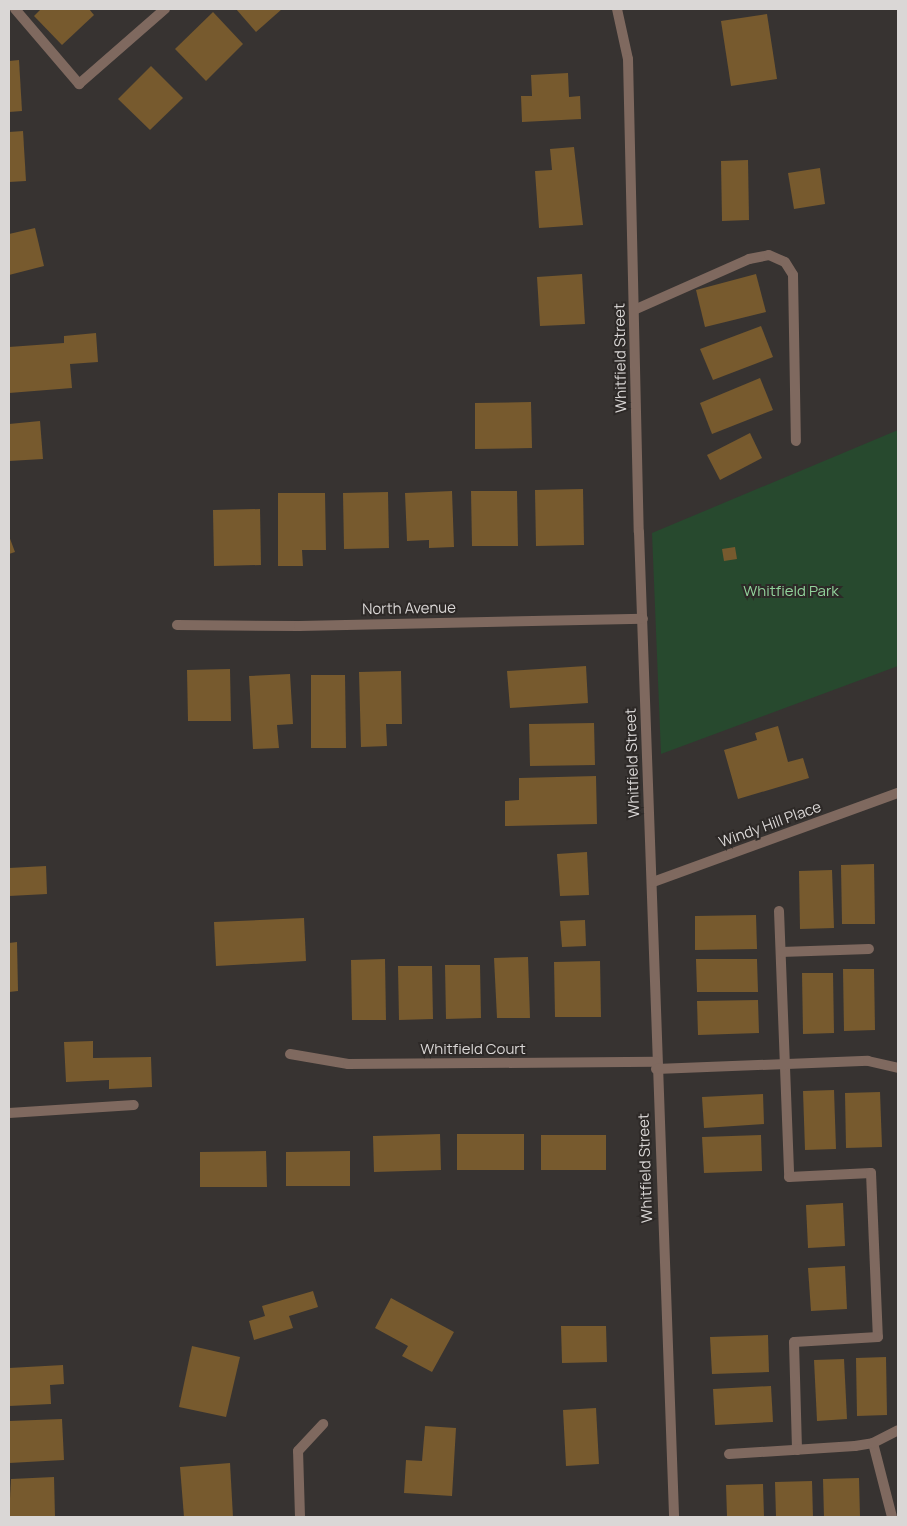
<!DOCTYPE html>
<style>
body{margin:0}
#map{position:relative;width:907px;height:1526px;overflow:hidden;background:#373331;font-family:Manrope,sans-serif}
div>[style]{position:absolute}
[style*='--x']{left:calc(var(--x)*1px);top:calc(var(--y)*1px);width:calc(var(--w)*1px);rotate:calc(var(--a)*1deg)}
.green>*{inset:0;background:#27492e}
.building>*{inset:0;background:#775a2e}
.lane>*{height:10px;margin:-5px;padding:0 5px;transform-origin:5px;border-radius:5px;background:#7f695f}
.street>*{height:10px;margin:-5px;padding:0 5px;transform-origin:5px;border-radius:5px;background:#7f695f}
span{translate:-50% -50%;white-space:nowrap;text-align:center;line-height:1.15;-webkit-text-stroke:4px #2d2927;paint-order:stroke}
.street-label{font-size:15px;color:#dad7d6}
.park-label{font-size:15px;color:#92d39c}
.frame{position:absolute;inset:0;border:10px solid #dad7d6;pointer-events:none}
</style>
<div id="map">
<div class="green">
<i style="clip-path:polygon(898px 430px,898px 666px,661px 754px,652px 533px)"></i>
</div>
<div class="building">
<i style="clip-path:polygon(41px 9px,89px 9px,94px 15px,62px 45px,34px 16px)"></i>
<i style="clip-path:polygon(236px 9px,282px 9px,256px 32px)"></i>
<i style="clip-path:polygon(213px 12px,243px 44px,206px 81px,175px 49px)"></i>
<i style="clip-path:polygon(767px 14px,777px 79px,731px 86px,721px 21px)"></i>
<i style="clip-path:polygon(19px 60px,22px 111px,9px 112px,9px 61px)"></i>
<i style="clip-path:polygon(151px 66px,183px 98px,150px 130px,118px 99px)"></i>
<i style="clip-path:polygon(568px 73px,569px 97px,580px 96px,581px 119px,522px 122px,521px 96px,532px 96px,531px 75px)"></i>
<i style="clip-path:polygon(23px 131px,26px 181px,9px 182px,9px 132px)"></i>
<i style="clip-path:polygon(574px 147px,583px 225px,539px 228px,535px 171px,552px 170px,550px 149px)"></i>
<i style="clip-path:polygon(748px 160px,749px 220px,722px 221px,721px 161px)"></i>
<i style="clip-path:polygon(820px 168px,825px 204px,794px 209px,788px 173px)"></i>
<i style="clip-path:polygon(35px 228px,44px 266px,9px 275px,9px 234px)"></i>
<i style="clip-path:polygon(582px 274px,585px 324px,540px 326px,537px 277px)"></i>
<i style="clip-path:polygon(756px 274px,766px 312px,705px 327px,696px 290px)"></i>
<i style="clip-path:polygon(761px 326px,773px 357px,713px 380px,700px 349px)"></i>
<i style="clip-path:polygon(96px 333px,98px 362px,70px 364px,72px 388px,9px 393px,9px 347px,64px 343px,64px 336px)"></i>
<i style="clip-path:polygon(760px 378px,773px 410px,712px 434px,700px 403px)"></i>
<i style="clip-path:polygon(531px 402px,532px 448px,475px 449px,475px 403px)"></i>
<i style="clip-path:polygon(40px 421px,43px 459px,9px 461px,9px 424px)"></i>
<i style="clip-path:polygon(750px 433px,762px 458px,720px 480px,707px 455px)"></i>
<i style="clip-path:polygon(583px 489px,584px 545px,536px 546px,535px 490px)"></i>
<i style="clip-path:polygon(452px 491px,454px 547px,429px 548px,429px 540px,407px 541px,405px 493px)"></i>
<i style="clip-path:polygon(471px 491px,517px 491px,518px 546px,472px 546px)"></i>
<i style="clip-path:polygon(388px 492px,389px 548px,344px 549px,343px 493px)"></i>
<i style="clip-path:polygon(278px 493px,325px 493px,326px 550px,302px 550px,303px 566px,278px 566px)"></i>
<i style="clip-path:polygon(260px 509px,261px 565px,214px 566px,213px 510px)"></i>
<i style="clip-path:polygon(9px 536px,15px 552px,9px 554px)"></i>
<i style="clip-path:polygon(735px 547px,737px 559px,724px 561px,722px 549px)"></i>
<i style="clip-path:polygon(586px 666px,588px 703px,510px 708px,507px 671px)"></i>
<i style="clip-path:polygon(230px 669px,231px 721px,188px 721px,187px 670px)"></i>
<i style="clip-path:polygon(401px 671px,402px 724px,386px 724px,387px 746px,361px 747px,359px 672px)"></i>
<i style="clip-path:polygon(290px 674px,293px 724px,277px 725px,279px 748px,253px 749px,249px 676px)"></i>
<i style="clip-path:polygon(311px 675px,345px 675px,346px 748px,311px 748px)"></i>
<i style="clip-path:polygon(594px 723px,595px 765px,530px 766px,529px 724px)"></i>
<i style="clip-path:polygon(778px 726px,788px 762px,803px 758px,809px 778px,738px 799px,724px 750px,757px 740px,755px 733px)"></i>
<i style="clip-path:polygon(596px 776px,597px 824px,505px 826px,505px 801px,519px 800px,519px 778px)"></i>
<i style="clip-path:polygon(587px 852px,589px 895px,560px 896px,557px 854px)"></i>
<i style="clip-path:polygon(874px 864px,875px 924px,842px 924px,841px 865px)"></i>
<i style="clip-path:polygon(46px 866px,47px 894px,9px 896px,9px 868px)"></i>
<i style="clip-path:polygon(832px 870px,834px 928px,800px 929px,799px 871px)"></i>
<i style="clip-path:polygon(756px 915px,757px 949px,695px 950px,695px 916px)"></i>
<i style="clip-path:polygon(304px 918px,306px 961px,216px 966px,214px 922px)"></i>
<i style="clip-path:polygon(585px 920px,586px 946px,562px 947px,560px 921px)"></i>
<i style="clip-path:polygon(17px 942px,18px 991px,9px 992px,9px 943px)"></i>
<i style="clip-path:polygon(528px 957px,530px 1018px,497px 1018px,494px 958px)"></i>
<i style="clip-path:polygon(385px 959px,386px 1020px,352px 1020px,351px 960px)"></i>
<i style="clip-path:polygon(696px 959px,757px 959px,758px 992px,697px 992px)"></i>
<i style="clip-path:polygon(600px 961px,601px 1017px,555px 1017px,554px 962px)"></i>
<i style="clip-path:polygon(445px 965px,480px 965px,481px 1018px,446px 1019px)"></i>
<i style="clip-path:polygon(398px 966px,432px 966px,433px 1019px,399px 1020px)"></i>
<i style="clip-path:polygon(843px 969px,874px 969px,875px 1030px,844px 1031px)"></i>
<i style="clip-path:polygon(802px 973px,833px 973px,834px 1033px,803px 1034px)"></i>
<i style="clip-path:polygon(758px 1000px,759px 1033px,698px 1035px,697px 1001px)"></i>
<i style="clip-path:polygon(93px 1041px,93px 1058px,151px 1057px,152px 1087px,109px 1089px,109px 1080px,66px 1082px,64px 1042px)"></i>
<i style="clip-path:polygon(834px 1090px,836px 1149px,805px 1150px,803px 1091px)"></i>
<i style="clip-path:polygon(880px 1092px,882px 1147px,846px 1148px,845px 1093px)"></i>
<i style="clip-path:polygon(763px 1094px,764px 1124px,704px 1128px,702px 1097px)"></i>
<i style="clip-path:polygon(440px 1134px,441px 1170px,374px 1172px,373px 1136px)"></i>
<i style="clip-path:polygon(457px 1134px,524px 1134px,524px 1170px,457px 1170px)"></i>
<i style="clip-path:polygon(541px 1135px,606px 1135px,606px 1170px,541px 1170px)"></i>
<i style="clip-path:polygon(761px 1135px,762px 1171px,704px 1173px,702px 1137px)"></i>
<i style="clip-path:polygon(266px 1151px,267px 1187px,200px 1187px,200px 1152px)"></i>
<i style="clip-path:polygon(350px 1151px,350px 1186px,286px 1186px,286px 1152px)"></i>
<i style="clip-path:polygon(843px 1203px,845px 1246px,808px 1248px,806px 1205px)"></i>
<i style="clip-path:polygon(845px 1266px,847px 1309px,811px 1311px,808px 1268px)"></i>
<i style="clip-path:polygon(313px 1291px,318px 1307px,289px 1316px,293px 1328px,254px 1340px,249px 1321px,265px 1316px,262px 1306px)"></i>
<i style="clip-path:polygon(391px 1298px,454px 1332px,432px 1372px,402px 1356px,408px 1346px,375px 1328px)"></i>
<i style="clip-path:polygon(561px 1326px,606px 1326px,607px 1362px,562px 1363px)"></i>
<i style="clip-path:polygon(768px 1335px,769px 1372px,712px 1374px,710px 1337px)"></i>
<i style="clip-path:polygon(192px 1346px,240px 1357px,226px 1417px,179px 1407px)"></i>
<i style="clip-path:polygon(886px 1357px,887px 1415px,857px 1416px,856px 1358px)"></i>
<i style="clip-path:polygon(844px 1359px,847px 1419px,817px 1421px,814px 1360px)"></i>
<i style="clip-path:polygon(63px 1365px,64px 1384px,50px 1385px,51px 1404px,9px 1406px,9px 1368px)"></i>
<i style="clip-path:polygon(771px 1386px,773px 1422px,715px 1425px,713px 1389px)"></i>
<i style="clip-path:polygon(596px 1408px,599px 1464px,566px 1466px,563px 1410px)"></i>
<i style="clip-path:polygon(62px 1419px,64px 1460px,9px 1463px,9px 1421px)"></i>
<i style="clip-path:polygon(425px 1426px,456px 1428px,452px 1496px,404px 1493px,406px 1460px,422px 1461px)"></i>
<i style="clip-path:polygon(230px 1463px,233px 1517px,184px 1517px,180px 1467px)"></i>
<i style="clip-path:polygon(54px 1477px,55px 1517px,9px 1517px,11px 1479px)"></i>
<i style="clip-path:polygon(859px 1478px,860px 1517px,824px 1517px,823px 1479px)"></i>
<i style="clip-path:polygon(812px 1481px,813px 1517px,776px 1517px,775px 1482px)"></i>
<i style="clip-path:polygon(763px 1484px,764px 1517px,727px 1517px,726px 1485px)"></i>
</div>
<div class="lane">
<i style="--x:634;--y:310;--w:126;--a:-23.9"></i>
<i style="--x:749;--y:259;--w:20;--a:-11"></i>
<i style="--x:769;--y:255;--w:17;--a:24"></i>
<i style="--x:785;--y:262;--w:15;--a:58"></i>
<i style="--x:793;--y:275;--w:166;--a:89"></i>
<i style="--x:9;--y:1113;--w:125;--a:-3.7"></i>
</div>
<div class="street">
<i style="--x:15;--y:9;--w:99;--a:49.5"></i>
<i style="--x:79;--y:84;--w:114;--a:-41.1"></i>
<i style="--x:617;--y:9;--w:51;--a:77.6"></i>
<i style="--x:628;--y:59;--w:473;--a:88.7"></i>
<i style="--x:639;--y:532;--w:986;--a:87.96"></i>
<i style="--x:177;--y:625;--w:122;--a:0.5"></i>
<i style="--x:299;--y:626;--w:344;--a:-1.2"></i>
<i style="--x:653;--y:882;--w:261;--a:-20"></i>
<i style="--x:779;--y:911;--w:266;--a:87.8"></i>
<i style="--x:789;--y:1177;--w:82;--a:-2.8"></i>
<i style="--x:871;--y:1173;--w:164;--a:87.6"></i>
<i style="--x:878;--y:1337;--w:84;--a:176.6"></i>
<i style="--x:794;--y:1342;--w:108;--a:88.4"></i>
<i style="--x:781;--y:952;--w:88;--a:-2"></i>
<i style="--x:290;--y:1054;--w:59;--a:9.8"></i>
<i style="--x:348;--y:1064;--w:308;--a:-0.4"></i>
<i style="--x:656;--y:1069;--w:212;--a:-2.2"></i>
<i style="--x:868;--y:1061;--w:31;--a:13"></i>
<i style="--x:873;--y:1443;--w:76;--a:75.6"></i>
<i style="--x:729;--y:1454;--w:126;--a:-3.6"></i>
<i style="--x:855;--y:1446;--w:18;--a:-9"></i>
<i style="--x:873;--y:1443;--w:28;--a:-27"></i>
<i style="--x:300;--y:1517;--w:66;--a:-91.7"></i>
<i style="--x:298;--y:1451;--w:37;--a:-47"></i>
</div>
<div class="street-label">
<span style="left:620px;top:358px;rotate:-91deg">Whitfield Street</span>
<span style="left:409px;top:608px;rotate:-1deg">North Avenue</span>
<span style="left:632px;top:763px;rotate:-92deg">Whitfield Street</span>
<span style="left:770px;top:824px;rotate:-20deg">Windy Hill Place</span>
<span style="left:473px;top:1049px">Whitfield Court</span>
<span style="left:645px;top:1168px;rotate:-92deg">Whitfield Street</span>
</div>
<div class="park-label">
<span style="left:791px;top:591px">Whitfield Park</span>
</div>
<div class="frame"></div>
</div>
